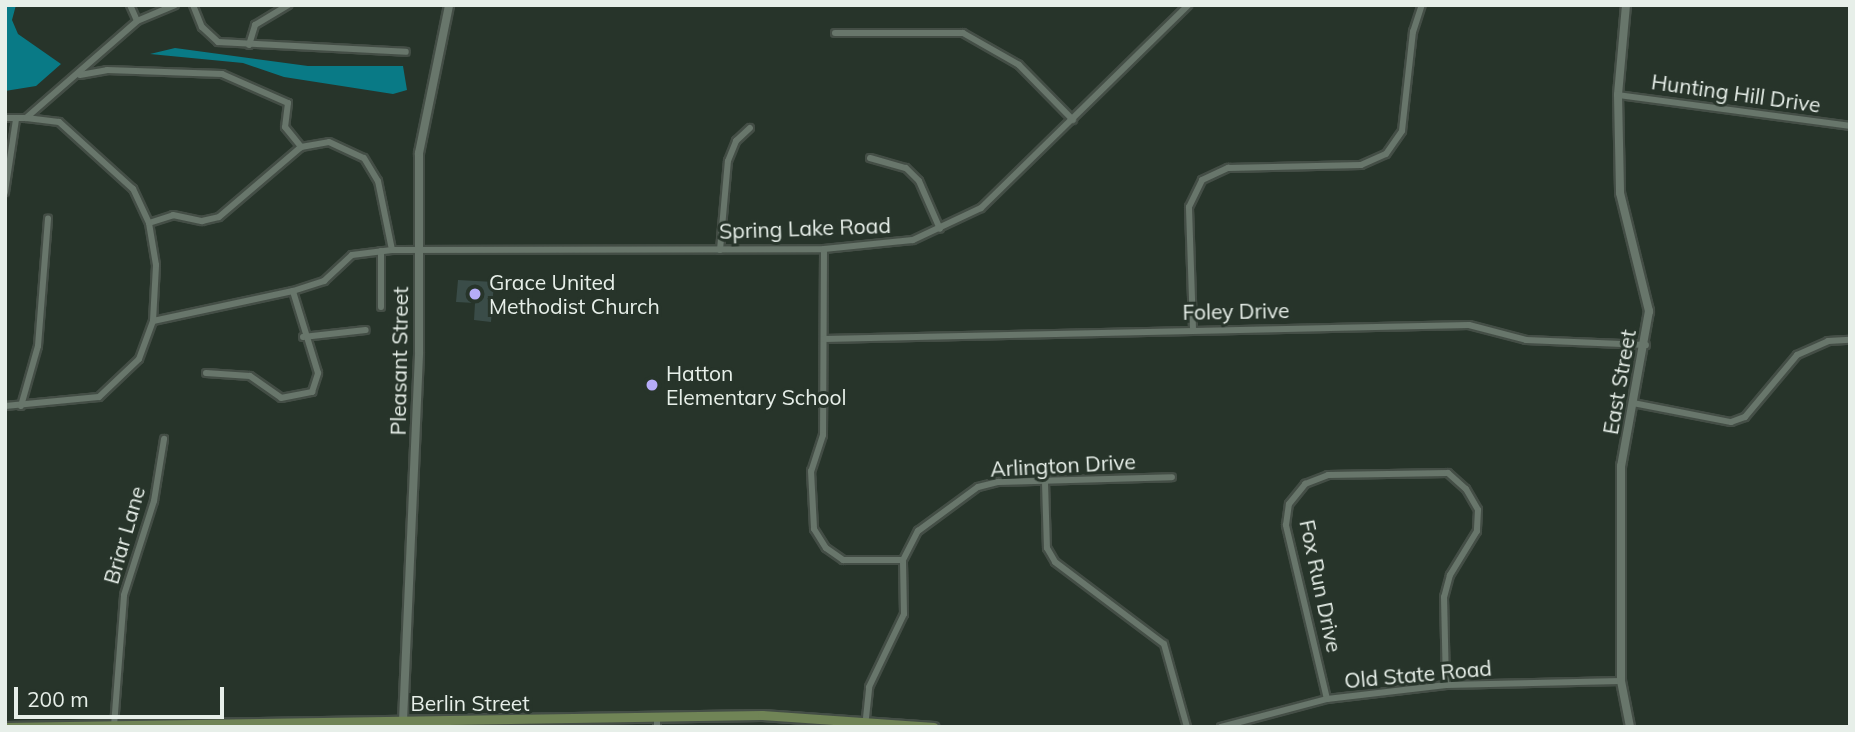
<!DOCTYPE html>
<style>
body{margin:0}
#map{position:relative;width:1855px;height:732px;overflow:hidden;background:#27342a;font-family:Mulish,sans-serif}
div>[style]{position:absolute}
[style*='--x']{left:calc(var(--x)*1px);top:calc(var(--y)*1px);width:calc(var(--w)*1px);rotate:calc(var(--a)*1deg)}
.water>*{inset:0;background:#097a86}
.building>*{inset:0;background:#3a4c48}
.roads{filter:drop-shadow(2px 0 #444e46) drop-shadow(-2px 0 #444e46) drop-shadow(0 2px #444e46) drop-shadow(0 -2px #444e46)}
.minor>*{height:6px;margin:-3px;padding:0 3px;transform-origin:3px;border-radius:3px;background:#68766b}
.tertiary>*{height:8px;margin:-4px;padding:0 4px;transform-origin:4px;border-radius:4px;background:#68766b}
.secondary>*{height:9px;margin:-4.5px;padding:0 4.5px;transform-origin:4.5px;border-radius:4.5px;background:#708456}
.dots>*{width:19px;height:19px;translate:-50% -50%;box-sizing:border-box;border:4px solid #27342a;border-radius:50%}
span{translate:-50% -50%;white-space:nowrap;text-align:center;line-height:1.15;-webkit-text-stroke:6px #27342a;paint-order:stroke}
.street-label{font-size:21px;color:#e7efe9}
.poi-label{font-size:21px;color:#e7efe9}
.left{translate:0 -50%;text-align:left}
.frame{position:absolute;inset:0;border:7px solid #e7efe9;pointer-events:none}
.scale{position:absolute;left:14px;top:687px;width:210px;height:32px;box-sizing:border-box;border:4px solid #e7efe9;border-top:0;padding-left:9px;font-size:21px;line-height:24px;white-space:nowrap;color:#e7efe9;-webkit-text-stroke:5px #27342a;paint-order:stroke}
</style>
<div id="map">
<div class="water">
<i style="clip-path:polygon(5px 5px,16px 5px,12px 20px,18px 34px,61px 64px,36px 86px,5px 91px)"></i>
<i style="clip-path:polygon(175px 48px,308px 66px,403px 66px,407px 90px,393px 94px,284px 77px,243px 63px,150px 54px)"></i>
</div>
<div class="building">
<i style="clip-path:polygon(458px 280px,494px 282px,491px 322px,474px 320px,475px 303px,456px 302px)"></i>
</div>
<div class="roads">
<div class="minor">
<i style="--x:130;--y:5;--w:17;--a:66"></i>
<i style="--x:193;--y:5;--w:24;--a:68"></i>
<i style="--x:202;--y:27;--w:22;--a:43"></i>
<i style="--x:218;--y:42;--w:188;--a:3"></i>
<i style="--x:835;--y:33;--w:128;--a:0"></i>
<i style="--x:963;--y:33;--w:64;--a:29.7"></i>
<i style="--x:1019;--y:65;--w:77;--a:45.5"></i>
<i style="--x:249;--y:45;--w:21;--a:-73"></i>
<i style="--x:255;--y:25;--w:39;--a:-31"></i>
<i style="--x:80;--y:75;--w:27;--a:-10"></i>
<i style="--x:107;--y:70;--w:115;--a:2"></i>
<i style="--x:222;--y:74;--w:72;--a:23.7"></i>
<i style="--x:288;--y:103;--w:24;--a:97"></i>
<i style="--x:285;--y:127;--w:26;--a:51"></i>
<i style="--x:1618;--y:95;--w:234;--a:7.6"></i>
<i style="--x:5;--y:118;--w:21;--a:0"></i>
<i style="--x:26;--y:118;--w:147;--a:-41.1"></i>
<i style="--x:137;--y:21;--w:41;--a:-22.8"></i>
<i style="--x:870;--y:158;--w:37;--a:16"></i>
<i style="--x:906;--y:168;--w:18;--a:45"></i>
<i style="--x:919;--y:181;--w:52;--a:66.4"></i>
<i style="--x:5;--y:192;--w:74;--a:-81.4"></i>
<i style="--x:149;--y:223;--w:25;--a:-18"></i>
<i style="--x:173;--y:215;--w:30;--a:12"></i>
<i style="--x:202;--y:221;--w:17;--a:-13"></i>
<i style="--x:219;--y:217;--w:108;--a:-40.5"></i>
<i style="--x:301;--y:147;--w:28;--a:-10"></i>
<i style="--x:329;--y:142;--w:38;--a:25"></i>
<i style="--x:364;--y:158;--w:27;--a:59"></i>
<i style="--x:378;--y:181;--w:70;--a:78.5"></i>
<i style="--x:824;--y:249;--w:186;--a:90.3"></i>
<i style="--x:823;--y:435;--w:38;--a:108"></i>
<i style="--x:811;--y:471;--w:58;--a:87"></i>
<i style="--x:814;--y:529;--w:22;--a:58"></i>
<i style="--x:826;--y:548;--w:21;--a:35"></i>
<i style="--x:843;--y:560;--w:60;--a:0"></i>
<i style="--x:720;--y:250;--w:89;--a:-84.9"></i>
<i style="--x:728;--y:161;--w:22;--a:-68"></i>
<i style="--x:736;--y:141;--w:19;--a:-43"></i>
<i style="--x:381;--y:251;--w:56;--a:90"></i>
<i style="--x:153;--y:321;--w:143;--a:-12.1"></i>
<i style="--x:293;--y:291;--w:33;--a:-18"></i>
<i style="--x:324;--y:281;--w:38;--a:-43"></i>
<i style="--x:352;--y:255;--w:40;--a:-7.1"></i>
<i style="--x:392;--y:250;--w:432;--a:-0.1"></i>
<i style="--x:824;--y:249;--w:89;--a:-5.8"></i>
<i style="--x:913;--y:240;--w:75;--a:-25.2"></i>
<i style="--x:981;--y:208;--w:290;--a:-44.4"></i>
<i style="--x:1193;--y:329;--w:122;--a:-91.9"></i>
<i style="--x:1189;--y:207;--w:30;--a:-64"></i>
<i style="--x:1202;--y:180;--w:29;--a:-25"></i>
<i style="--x:1228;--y:168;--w:133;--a:-1.3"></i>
<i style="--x:1361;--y:165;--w:27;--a:-24"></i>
<i style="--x:1386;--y:154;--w:28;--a:-55"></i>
<i style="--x:1402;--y:131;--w:100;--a:-83.7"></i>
<i style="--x:1413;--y:32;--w:28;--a:-72"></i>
<i style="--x:303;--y:337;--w:63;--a:-6.3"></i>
<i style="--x:824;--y:339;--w:645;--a:-1.24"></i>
<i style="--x:1469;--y:325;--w:59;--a:14.7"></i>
<i style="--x:1526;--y:340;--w:120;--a:2.4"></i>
<i style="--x:206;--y:373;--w:44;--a:3.9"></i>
<i style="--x:250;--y:376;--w:38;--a:35"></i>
<i style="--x:281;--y:398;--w:32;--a:-11"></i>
<i style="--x:312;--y:392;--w:20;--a:-72"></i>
<i style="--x:318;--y:373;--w:86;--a:-107"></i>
<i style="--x:1633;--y:403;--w:100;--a:11"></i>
<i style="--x:1731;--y:422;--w:15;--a:-20"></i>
<i style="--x:1745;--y:417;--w:81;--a:-50"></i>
<i style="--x:1797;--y:355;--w:34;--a:-24"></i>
<i style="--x:1828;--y:341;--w:22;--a:-3"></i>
<i style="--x:5;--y:406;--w:94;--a:-5.5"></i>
<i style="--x:99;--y:397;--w:55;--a:-43.5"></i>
<i style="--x:139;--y:359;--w:40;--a:-69.8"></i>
<i style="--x:153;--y:321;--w:56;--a:-86.9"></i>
<i style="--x:156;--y:265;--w:43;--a:-99.5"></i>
<i style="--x:149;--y:223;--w:38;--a:-115"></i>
<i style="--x:133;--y:189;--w:100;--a:-137.8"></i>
<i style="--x:59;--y:122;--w:33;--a:-173"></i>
<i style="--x:21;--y:406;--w:62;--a:-74.2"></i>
<i style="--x:38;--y:346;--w:128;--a:-85.5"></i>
<i style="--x:1045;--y:482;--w:66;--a:88.3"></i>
<i style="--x:1047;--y:548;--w:16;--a:60"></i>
<i style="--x:1055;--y:562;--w:136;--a:37"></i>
<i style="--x:1164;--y:644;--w:86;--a:74.5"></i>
<i style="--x:1327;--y:699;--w:179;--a:-103.3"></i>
<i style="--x:1286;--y:525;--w:21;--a:-82"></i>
<i style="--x:1289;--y:504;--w:26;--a:-51"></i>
<i style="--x:1305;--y:484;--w:25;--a:-21"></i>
<i style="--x:1328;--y:475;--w:120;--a:-1"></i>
<i style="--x:1448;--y:473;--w:24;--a:42"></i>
<i style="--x:1466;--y:489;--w:24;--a:60"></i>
<i style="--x:1478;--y:510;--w:21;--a:93"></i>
<i style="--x:1477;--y:531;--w:52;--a:121.5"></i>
<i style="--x:1450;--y:575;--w:23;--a:105"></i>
<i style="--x:1444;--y:597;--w:88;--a:88.7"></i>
<i style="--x:866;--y:718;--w:31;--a:-84"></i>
<i style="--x:869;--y:687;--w:81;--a:-64.4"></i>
<i style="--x:904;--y:614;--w:54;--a:-91.1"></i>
<i style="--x:903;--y:560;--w:33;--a:-63"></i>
<i style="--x:918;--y:531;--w:74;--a:-36.3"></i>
<i style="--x:978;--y:487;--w:21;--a:-14"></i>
<i style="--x:998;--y:482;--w:174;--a:-1.6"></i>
<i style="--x:114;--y:726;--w:131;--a:-85.6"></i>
<i style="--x:124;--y:595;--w:99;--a:-72.3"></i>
<i style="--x:154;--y:501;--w:63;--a:-80.8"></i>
<i style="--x:657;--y:727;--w:8;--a:-90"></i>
<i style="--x:1221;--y:727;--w:110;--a:-14.8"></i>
<i style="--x:1327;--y:699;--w:120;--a:-6.7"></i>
<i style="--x:1446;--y:685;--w:175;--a:-1.3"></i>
</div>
<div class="tertiary">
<i style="--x:1626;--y:5;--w:90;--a:95.1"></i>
<i style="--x:1618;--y:95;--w:98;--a:88.8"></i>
<i style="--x:1620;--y:193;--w:122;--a:76.2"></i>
<i style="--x:1649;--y:311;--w:158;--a:100.2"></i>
<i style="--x:1621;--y:466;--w:215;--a:90"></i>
<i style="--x:1621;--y:681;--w:47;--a:78.9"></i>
<i style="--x:403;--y:721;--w:369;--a:-87.5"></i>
<i style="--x:419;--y:352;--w:199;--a:-90"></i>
<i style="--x:419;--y:153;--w:151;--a:-78.5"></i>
</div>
<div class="secondary">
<i style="--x:5;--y:727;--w:757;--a:-0.91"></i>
<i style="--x:762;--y:715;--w:172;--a:4"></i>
</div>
</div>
<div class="dots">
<i style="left:475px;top:294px;background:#b6acf8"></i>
<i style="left:652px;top:385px;background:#b6acf8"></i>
</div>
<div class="street-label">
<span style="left:1736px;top:93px;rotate:8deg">Hunting Hill Drive</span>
<span style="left:805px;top:228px;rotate:-2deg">Spring Lake Road</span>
<span style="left:1236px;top:311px;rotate:-1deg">Foley Drive</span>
<span style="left:399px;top:361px;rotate:-89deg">Pleasant Street</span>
<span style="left:1619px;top:382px;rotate:-80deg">East Street</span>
<span style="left:1063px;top:465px;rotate:-3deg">Arlington Drive</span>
<span style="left:124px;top:535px;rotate:-74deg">Briar Lane</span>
<span style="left:1321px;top:586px;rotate:78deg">Fox Run Drive</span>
<span style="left:1418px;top:674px;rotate:-5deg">Old State Road</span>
<span style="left:470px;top:703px">Berlin Street</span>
</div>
<div class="poi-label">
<span class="left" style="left:489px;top:294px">Grace United<br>Methodist Church</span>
<span class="left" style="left:666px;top:385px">Hatton<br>Elementary School</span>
</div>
<div class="frame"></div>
<div class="scale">200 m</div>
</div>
